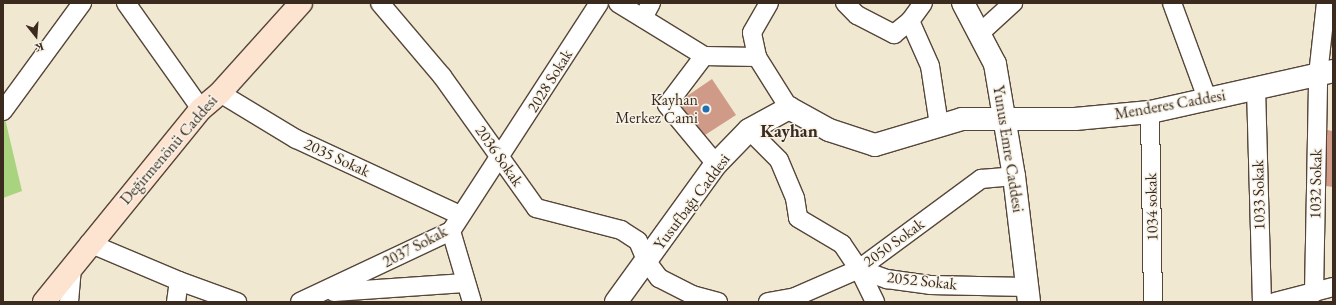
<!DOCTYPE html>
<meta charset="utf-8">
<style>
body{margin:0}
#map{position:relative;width:1336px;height:305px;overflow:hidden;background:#f1e8d1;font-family:"EB Garamond",serif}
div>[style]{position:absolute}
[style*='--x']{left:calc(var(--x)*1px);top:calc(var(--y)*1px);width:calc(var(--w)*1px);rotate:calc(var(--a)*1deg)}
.green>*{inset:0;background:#aad37f}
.building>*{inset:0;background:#d09a88}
.roads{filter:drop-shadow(1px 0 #564639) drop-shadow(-1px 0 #564639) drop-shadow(0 1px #564639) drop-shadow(0 -1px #564639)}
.minor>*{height:18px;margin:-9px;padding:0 9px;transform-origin:9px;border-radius:9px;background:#fff}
.tertiary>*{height:22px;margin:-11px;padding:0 11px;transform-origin:11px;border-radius:11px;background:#fff}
.secondary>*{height:22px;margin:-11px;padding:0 11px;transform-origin:11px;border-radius:11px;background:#fde4d1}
.dots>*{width:11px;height:11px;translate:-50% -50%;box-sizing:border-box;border:2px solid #f7f3e8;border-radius:50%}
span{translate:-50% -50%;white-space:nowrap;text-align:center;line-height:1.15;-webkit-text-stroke:3px #f7f3e8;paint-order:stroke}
.street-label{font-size:16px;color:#3b2a1e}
.poi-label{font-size:16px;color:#3b2a1e}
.right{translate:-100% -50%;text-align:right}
.quarter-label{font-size:18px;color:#3b2a1e;font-weight:700}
.frame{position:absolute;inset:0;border:4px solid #3b2a1e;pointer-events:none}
.north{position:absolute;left:16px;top:16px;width:40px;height:40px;-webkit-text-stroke:3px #f7f3e8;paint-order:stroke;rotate:163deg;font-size:11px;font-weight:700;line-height:16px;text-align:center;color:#3b2a1e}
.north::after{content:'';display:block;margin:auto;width:14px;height:18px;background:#3b2a1e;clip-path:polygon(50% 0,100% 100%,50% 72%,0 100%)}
</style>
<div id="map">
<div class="green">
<i style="clip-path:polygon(3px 110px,22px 191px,3px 198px)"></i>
</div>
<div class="building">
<i style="clip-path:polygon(712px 79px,736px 115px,705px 135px,680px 105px,687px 96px)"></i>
<i style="clip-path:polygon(1327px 130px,1333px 131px,1333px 187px,1326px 186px)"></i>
</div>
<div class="roads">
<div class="minor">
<i style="--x:126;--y:3;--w:130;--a:54.7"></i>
<i style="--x:380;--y:3;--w:96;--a:49.7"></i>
<i style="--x:442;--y:76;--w:162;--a:54.5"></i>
<i style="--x:536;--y:208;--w:88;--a:14.5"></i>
<i style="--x:621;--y:230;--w:20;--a:33"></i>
<i style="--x:638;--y:241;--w:23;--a:67"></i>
<i style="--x:647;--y:262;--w:20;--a:53"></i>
<i style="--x:659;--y:278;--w:37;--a:27"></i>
<i style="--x:692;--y:295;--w:27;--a:15"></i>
<i style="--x:618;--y:3;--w:101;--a:31.6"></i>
<i style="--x:704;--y:56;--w:53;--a:1.1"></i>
<i style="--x:769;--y:3;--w:34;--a:120"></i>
<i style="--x:752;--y:33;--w:25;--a:78"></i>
<i style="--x:757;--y:57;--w:60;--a:57.9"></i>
<i style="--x:845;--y:3;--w:17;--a:45"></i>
<i style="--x:857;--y:15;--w:42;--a:27.2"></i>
<i style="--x:894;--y:34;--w:21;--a:-39"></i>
<i style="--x:910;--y:21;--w:22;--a:-54"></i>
<i style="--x:1172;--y:3;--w:104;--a:69.8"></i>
<i style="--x:643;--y:18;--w:17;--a:-62"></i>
<i style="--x:910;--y:21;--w:49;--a:66"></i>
<i style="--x:930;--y:66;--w:60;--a:81.3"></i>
<i style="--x:980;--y:33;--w:45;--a:-42.3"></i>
<i style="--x:704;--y:56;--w:61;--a:127.1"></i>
<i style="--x:667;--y:105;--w:77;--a:50.3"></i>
<i style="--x:1256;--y:88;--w:214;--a:88.4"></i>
<i style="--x:220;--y:93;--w:89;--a:31.2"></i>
<i style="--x:296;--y:139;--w:181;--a:24.9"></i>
<i style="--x:3;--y:111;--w:134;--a:-53.8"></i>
<i style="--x:1150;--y:112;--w:190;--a:89.1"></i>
<i style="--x:749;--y:130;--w:42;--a:45"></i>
<i style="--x:779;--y:160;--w:41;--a:67.2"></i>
<i style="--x:795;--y:198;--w:20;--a:81"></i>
<i style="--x:798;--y:218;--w:51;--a:30.6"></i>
<i style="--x:842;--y:244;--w:30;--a:56"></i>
<i style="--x:859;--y:269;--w:37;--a:64"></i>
<i style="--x:451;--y:231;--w:74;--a:73.5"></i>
<i style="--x:89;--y:243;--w:98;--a:22.9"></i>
<i style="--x:179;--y:281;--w:62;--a:19.9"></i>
<i style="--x:859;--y:269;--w:30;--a:20"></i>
<i style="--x:887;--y:279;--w:43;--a:7.9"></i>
<i style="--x:930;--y:285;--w:97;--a:1.2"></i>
<i style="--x:334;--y:292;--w:131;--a:-3.9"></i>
<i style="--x:1314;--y:293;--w:218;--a:-88.9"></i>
<i style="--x:1318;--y:75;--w:72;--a:-83.7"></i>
<i style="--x:69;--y:302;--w:37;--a:-85"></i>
<i style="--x:176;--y:302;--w:21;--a:-82"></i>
<i style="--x:300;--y:302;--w:167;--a:-25.2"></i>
<i style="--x:451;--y:231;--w:272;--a:-57"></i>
<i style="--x:768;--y:302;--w:27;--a:-10"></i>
<i style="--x:795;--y:297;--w:70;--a:-23.6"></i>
<i style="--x:859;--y:269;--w:152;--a:-36.4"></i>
<i style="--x:981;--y:179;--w:33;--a:-5"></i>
<i style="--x:1275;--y:302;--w:60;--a:-14.5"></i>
</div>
<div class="tertiary">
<i style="--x:963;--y:3;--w:69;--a:62.3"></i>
<i style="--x:995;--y:64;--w:114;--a:80.4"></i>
<i style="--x:1014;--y:176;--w:127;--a:83.2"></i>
<i style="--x:616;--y:302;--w:170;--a:-54.1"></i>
<i style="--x:716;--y:164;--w:47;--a:-45.9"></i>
<i style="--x:749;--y:130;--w:46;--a:-28.8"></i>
<i style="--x:789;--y:108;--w:46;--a:28.8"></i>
<i style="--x:829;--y:130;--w:48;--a:18.1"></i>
<i style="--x:875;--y:145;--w:91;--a:-16.6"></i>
<i style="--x:962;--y:119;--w:113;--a:0"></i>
<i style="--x:1075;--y:119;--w:75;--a:-5.3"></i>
<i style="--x:1150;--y:112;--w:188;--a:-12.6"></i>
</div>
<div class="secondary">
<i style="--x:44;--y:302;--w:249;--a:-50.9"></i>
<i style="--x:201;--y:109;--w:25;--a:-40"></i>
<i style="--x:220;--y:93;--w:121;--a:-48"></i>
</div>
</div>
<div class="dots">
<i style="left:706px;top:109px;background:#1f6fb2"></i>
</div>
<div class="street-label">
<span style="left:550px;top:81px;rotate:-58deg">2028 Sokak</span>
<span style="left:1170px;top:105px;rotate:-10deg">Menderes Caddesi</span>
<span style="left:1008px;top:149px;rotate:81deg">Yunus Emre Caddesi</span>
<span style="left:169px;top:150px;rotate:-49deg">Değirmenönü Caddesi</span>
<span style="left:499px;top:156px;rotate:55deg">2036 Sokak</span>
<span style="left:337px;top:158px;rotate:25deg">2035 Sokak</span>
<span style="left:1316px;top:184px;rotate:-89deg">1032 Sokak</span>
<span style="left:1259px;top:195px;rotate:-91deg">1033 Sokak</span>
<span style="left:692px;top:202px;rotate:-53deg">Yusufbağı Caddesi</span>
<span style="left:1152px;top:207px;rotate:-91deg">1034 sokak</span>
<span style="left:894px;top:243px;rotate:-36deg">2050 Sokak</span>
<span style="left:415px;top:247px;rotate:-28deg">2037 Sokak</span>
<span style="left:922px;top:281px;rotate:6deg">2052 Sokak</span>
</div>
<div class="poi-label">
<span class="right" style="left:698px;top:109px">Kayhan<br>Merkez Cami</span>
</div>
<div class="quarter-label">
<span style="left:789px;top:131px">Kayhan</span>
</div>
<div class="frame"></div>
<div class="north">K</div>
</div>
